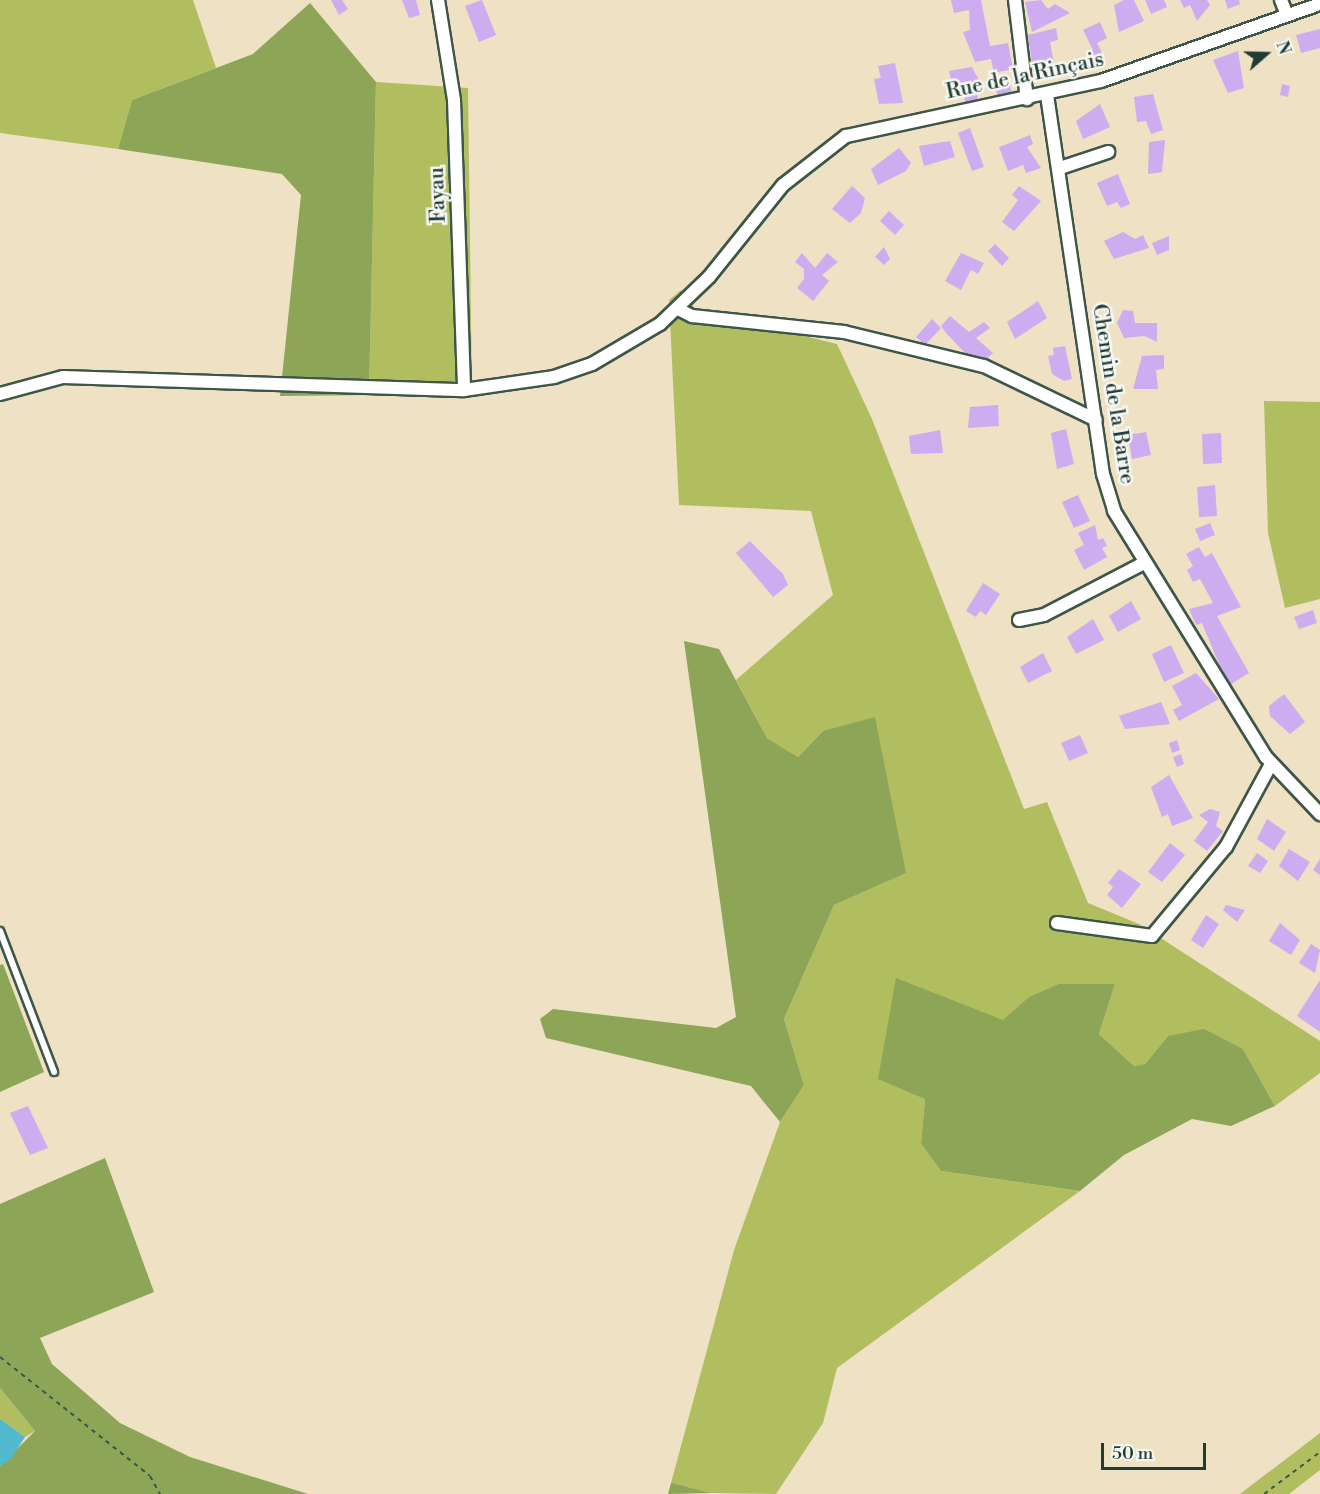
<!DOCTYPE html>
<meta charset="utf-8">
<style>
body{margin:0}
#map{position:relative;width:1320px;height:1494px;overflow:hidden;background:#efe1c3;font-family:"Libre Bodoni",serif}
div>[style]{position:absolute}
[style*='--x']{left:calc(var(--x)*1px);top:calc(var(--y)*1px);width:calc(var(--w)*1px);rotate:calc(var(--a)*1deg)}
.green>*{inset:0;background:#b1be60}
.forest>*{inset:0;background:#8ca556}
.water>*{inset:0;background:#51b9ce}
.building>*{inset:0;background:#ceacf0}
.path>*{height:2px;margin-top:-1px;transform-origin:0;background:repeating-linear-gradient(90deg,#3e5649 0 4.5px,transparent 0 9px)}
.roads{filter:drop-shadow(2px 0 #3e5649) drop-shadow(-2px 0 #3e5649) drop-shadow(0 2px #3e5649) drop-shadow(0 -2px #3e5649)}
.lane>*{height:6px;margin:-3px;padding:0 3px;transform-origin:3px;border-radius:3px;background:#fff}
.street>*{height:12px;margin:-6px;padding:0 6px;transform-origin:6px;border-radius:6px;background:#fff}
span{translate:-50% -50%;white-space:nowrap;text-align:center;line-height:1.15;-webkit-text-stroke:5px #f6f6f2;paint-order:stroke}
.street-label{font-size:21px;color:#1f3d34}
.north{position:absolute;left:1236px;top:24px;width:60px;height:60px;-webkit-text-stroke:4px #f6f6f2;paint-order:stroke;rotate:70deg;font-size:16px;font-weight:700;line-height:24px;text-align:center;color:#1f3d34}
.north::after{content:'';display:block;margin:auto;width:21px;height:27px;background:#1f3d34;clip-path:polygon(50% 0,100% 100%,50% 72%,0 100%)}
.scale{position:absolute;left:1101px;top:1443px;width:105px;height:27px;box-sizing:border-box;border:3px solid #1f3d34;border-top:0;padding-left:8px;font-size:18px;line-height:21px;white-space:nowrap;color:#1f3d34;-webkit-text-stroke:4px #f6f6f2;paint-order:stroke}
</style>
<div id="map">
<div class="green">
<i style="clip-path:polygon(0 0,193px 0,216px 68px,132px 100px,118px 149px,0 133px)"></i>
<i style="clip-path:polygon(376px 82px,468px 88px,472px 395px,369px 395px)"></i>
<i style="clip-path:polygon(681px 290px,695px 309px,837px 344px,872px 419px,1024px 809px,1047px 802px,1088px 903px,1139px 924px,1320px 1041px,1320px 1073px,1275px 1106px,1243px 1049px,1168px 1036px,1145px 1064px,1134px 1066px,1099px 1034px,1115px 984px,1029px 997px,925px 1099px,921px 1144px,941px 1171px,1080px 1191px,837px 1368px,823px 1423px,776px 1494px,711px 1493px,671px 1483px,734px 1250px,780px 1122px,804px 1085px,784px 1019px,834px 905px,905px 873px,823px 731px,798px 757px,767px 738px,736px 680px,833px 595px,811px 511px,679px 505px,669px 300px)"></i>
<i style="clip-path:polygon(1264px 401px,1320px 402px,1320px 599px,1285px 608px,1268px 533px)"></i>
<i style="clip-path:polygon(0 1388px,35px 1431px,25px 1437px,0 1419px)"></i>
<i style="clip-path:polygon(1320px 1433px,1320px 1470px,1289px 1494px,1240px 1494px)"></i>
</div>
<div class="forest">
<i style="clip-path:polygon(310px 3px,376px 82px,369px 395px,280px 396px,301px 195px,282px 174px,118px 149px,132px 100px,253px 54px)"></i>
<i style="clip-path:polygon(684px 641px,719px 649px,767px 738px,798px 757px,823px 731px,875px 717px,906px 873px,834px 905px,784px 1019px,804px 1085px,780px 1122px,751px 1086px,546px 1038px,540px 1019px,553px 1009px,716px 1028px,736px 1017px)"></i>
<i style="clip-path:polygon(3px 964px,44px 1072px,0 1092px,0 965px)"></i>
<i style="clip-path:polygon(896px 978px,1003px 1020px,1029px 997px,1059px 984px,1115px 984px,1099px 1034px,1134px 1066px,1145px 1064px,1168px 1036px,1204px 1029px,1243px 1049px,1275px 1106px,1231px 1126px,1192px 1119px,1124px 1155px,1080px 1191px,941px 1171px,921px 1144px,925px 1099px,878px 1079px)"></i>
<i style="clip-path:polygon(105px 1158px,154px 1292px,40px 1338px,52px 1364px,120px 1423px,190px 1457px,308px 1494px,0 1494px,0 1466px,35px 1431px,0 1388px,0 1204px)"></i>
<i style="clip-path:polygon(671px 1483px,672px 1483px,711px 1493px,668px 1494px)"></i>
</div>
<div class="water">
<i style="clip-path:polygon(0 1419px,25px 1437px,11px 1459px,0 1466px)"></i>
</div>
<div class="building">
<i style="clip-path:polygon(331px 0,342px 0,348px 9px,339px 15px)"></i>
<i style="clip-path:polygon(402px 0,416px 0,420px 15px,409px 18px)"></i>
<i style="clip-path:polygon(482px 0,496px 35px,479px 42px,465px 6px)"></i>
<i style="clip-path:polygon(951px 0,981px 0,990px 46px,1008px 43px,1013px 69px,994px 73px,991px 59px,975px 62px,963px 32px,970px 30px,969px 10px,954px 13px)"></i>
<i style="clip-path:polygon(1041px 0,1048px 9px,1055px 4px,1070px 13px,1032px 32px,1025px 2px)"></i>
<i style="clip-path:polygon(1124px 0,1134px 0,1144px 21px,1119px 32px,1114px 5px)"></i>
<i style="clip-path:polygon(1145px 0,1164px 0,1167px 7px,1151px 14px)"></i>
<i style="clip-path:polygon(1180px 0,1207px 0,1210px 5px,1197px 21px,1190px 5px,1184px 8px)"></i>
<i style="clip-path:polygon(1225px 0,1239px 0,1240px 4px,1228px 9px)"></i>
<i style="clip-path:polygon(1100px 22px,1107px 38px,1097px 43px,1103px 55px,1090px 61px,1086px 53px,1093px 50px,1083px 30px)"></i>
<i style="clip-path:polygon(1056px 28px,1058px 40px,1050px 42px,1055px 69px,1033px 72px,1028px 35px)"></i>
<i style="clip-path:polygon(1320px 29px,1320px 48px,1301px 53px,1296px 35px)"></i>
<i style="clip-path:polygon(1238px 51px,1244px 88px,1228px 93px,1213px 60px)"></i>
<i style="clip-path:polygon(895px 63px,903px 103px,879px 104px,874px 79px,881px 78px,878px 66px)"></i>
<i style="clip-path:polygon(972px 67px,981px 84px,975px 85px,978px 100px,965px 102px,962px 83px,952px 85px,949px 71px)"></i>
<i style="clip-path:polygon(1009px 83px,1012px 93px,998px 97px,995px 87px)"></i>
<i style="clip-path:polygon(1282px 84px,1290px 86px,1288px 97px,1280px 95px)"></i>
<i style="clip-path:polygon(1153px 94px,1163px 130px,1151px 134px,1146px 121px,1137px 122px,1134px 97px)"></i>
<i style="clip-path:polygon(1100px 104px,1110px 127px,1083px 139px,1076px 121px)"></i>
<i style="clip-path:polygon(970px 128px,984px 167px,972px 171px,958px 133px)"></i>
<i style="clip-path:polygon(1030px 135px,1033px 144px,1027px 147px,1041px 168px,1026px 173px,1023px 165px,1008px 171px,999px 147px)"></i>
<i style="clip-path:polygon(1165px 140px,1162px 172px,1148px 174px,1149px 142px)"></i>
<i style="clip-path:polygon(950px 141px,955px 157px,924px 166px,919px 146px)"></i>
<i style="clip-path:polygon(899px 148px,911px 163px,906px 171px,878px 185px,871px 169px)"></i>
<i style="clip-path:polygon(1118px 174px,1130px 204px,1121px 208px,1117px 202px,1107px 206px,1097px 183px)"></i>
<i style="clip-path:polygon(852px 186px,865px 198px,861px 213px,850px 223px,832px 209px)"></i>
<i style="clip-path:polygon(1019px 186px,1041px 201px,1014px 231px,1002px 222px,1018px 200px,1012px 195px)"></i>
<i style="clip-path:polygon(889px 211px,904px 225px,895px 235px,880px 221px)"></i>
<i style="clip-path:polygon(1123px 232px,1135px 239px,1143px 235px,1149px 248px,1114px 259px,1104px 241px)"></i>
<i style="clip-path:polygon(1169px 236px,1169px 250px,1157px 255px,1152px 243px)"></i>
<i style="clip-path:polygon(995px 244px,1009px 258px,1002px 266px,988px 251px)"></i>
<i style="clip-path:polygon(884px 247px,890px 259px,884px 265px,875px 257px)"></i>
<i style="clip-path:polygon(802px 253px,815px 268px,827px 253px,838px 262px,822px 275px,829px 281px,813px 301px,797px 288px,804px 279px,804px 269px,795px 262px)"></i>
<i style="clip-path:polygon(961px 253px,984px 263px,978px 274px,971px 270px,961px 290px,945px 281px)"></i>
<i style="clip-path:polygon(1038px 301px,1047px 318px,1015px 339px,1007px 322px)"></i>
<i style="clip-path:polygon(1123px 310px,1133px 311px,1135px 323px,1157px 323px,1157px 342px,1145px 336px,1124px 338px,1117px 323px)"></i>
<i style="clip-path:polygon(950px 316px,969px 332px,984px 322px,990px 328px,976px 338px,993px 353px,985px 360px,969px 357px,946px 333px,941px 326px)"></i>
<i style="clip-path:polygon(932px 319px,941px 328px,925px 345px,916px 337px)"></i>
<i style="clip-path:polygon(1065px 346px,1072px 379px,1064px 381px,1052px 374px,1048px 356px,1054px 355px,1053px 348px)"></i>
<i style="clip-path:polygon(1164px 355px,1164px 369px,1156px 370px,1158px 389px,1133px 389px,1142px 356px)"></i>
<i style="clip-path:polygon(998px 405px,999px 426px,968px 428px,970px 407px)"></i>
<i style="clip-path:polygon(1066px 429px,1074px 464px,1057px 469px,1051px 433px)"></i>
<i style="clip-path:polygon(940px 430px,943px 453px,911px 454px,909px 436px)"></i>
<i style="clip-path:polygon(1146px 432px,1151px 455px,1132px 459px,1128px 435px)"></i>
<i style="clip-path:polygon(1221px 433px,1222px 463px,1203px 464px,1202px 434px)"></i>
<i style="clip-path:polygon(1215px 485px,1217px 516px,1199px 517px,1197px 487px)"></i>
<i style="clip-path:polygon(1078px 495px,1090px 521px,1074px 528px,1062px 502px)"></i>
<i style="clip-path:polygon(1210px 523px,1215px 535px,1200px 541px,1195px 529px)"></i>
<i style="clip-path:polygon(1095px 525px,1098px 540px,1103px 538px,1107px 546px,1102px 548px,1107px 557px,1084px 570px,1074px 550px,1084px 545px,1078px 533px)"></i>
<i style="clip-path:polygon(750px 541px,783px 574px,788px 585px,773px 597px,736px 553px)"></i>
<i style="clip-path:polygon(1199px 547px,1205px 557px,1212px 553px,1241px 607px,1217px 616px,1249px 673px,1228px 686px,1202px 623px,1196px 625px,1189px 609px,1213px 603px,1200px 579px,1193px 582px,1187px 570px,1193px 566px,1186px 554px)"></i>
<i style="clip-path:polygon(983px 583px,1000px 594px,986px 615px,980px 611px,976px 617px,966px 611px)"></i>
<i style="clip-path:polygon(1131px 601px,1141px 619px,1118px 632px,1109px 616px)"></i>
<i style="clip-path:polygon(1313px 610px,1317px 623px,1299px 629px,1294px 617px)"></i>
<i style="clip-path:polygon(1093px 619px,1104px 640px,1076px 654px,1067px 637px)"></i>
<i style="clip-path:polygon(1171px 645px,1184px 673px,1164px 682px,1152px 654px)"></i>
<i style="clip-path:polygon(1043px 653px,1052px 671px,1028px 683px,1020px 667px)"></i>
<i style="clip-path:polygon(1196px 673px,1219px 699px,1179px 721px,1173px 710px,1182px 705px,1172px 686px)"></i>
<i style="clip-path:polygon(1284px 694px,1305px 722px,1290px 734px,1270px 716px,1269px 706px)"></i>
<i style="clip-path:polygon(1161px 702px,1170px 724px,1125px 729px,1119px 716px)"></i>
<i style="clip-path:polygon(1080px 735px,1088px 753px,1069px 761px,1061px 743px)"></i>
<i style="clip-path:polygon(1177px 740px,1180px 750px,1172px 753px,1169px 743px)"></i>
<i style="clip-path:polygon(1181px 754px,1184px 764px,1177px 767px,1173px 757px)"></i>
<i style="clip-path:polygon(1169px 775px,1193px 818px,1172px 826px,1168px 814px,1162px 817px,1151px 787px)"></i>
<i style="clip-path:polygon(1210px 809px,1220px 812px,1216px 826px,1223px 831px,1207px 851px,1194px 841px,1208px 822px,1199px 815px)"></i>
<i style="clip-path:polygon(1267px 819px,1286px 832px,1274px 851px,1257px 839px)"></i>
<i style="clip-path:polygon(1170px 843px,1185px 855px,1162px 882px,1148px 872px)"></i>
<i style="clip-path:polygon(1289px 849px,1310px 862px,1298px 881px,1279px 866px)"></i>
<i style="clip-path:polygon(1257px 853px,1268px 861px,1260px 873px,1248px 866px)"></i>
<i style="clip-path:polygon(1320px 859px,1320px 875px,1313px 870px)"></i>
<i style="clip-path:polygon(1119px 869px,1141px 884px,1122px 908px,1107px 895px,1113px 887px,1108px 883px)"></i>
<i style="clip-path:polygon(1226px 905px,1245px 910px,1237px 922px,1223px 910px)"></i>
<i style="clip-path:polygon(1206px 915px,1219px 924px,1203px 948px,1191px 940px)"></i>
<i style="clip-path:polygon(1280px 923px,1300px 940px,1291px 955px,1269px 941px)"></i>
<i style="clip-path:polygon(1311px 944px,1320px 950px,1315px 973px,1299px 963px)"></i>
<i style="clip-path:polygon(1320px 980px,1320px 1032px,1297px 1016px)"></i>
<i style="clip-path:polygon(28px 1106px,48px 1148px,30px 1155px,10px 1113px)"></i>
</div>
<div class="path">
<i style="--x:0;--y:1357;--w:191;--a:38.4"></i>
<i style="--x:150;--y:1476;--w:21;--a:61"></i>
<i style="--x:1264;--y:1494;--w:70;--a:-36.9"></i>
</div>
<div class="roads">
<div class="lane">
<i style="--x:0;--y:931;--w:151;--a:69"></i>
</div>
<div class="street">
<i style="--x:438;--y:0;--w:101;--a:80.9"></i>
<i style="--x:454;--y:100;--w:290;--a:88"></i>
<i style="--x:1015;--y:0;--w:100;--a:83.1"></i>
<i style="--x:1281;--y:0;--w:16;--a:68"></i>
<i style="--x:1047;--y:95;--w:383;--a:81.6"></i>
<i style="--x:1103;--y:474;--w:39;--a:73"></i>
<i style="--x:1114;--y:511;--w:289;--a:58.3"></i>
<i style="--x:1266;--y:757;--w:79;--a:46.5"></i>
<i style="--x:1060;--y:168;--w:51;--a:-18.4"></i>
<i style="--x:678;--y:309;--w:16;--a:27"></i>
<i style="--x:692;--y:316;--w:153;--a:6"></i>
<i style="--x:844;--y:332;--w:144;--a:13.7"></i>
<i style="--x:984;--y:366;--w:124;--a:25.7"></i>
<i style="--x:0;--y:394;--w:65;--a:-15.1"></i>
<i style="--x:63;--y:377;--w:401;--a:1.9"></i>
<i style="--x:464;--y:390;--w:91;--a:-8.2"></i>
<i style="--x:554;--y:377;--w:40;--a:-18.9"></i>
<i style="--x:592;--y:364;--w:79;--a:-30.5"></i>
<i style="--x:660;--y:324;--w:68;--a:-43.8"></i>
<i style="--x:709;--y:277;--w:118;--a:-51.2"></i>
<i style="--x:783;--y:185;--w:80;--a:-37.9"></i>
<i style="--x:846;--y:136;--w:261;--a:-12.2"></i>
<i style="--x:1101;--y:81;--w:232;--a:-19.4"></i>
<i style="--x:1019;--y:620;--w:25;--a:-11"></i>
<i style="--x:1044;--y:615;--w:113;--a:-27.5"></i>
<i style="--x:1057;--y:923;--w:96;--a:7.8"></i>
<i style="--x:1152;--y:936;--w:116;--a:-50.3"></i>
<i style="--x:1226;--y:847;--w:94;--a:-61.5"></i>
</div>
</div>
<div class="street-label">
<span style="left:1025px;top:76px;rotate:-12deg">Rue de la Rinçais</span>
<span style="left:438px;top:195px;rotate:-92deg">Fayau</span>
<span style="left:1113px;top:394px;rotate:81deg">Chemin de la Barre</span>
</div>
<div class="north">N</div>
<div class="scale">50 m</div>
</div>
